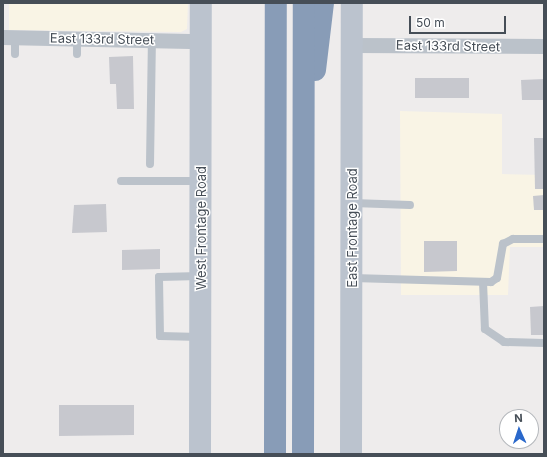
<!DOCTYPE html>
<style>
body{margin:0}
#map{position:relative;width:547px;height:457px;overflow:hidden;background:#eeecec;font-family:Inter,sans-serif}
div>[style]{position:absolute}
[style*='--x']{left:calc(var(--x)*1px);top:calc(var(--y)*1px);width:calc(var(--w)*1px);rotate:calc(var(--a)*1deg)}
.commercial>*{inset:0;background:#f9f4e5}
.building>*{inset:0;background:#c7c8ce}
.lane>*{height:8px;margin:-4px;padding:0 4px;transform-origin:4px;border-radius:4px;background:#bbc2ca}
.street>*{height:15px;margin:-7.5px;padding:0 7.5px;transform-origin:7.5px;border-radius:7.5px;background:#bbc2ca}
.secondary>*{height:22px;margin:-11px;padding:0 11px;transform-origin:11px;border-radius:11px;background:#bbc3ce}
.highway>*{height:22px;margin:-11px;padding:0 11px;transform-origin:11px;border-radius:11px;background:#889cb7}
span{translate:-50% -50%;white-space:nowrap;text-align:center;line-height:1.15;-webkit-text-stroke:3px #fff;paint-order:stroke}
.street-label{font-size:13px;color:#464e57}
.frame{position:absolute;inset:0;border:4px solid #464e57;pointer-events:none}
.north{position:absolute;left:499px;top:409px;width:40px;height:40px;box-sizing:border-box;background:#fff;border:1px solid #b5b8bc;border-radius:50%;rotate:357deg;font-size:11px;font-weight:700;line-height:16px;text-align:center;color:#464e57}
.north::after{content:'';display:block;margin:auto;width:14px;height:18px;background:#2a68cb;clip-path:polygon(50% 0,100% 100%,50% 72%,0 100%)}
.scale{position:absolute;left:409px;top:16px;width:97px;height:18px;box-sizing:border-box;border:2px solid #464e57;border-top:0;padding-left:5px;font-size:12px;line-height:14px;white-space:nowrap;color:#464e57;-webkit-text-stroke:3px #fff;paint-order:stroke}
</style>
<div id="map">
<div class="commercial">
<i style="clip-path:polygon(9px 3px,188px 3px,187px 29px,181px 32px,9px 30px)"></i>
<i style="clip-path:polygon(400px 111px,502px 114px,502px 174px,544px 175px,544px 247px,510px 247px,508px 295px,401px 295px)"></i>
</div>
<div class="building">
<i style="clip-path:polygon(133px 56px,134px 109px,117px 109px,116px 84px,110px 84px,109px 57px)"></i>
<i style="clip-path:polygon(415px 78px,469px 78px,469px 98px,415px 98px)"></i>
<i style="clip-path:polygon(544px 79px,544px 100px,522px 100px,521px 80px)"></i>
<i style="clip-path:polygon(534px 138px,544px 138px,544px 189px,535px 189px)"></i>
<i style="clip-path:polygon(544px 195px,544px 210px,534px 210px,533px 196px)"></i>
<i style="clip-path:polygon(106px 204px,107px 232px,72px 233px,74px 205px)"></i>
<i style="clip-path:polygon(424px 241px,457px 241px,457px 271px,424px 272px)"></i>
<i style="clip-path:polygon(160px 249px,160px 269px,122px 270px,122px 250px)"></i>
<i style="clip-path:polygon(544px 306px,544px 335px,531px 335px,530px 307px)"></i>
<i style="clip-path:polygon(59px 405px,134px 405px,134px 435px,59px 436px)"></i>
</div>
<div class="lane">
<i style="--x:15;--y:37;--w:17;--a:90"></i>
<i style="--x:77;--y:54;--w:16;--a:-90"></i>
<i style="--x:150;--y:164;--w:124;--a:-89.1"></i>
<i style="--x:121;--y:181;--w:79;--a:0"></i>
<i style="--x:353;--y:203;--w:57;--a:2"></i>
<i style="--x:353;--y:278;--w:138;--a:1.7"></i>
<i style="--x:491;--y:282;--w:7;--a:-34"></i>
<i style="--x:497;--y:278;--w:35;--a:-80"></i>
<i style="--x:503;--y:244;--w:11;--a:-27"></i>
<i style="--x:513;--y:239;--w:31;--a:0"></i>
<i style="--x:483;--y:282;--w:47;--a:87.6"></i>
<i style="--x:485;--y:329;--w:23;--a:34"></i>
<i style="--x:504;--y:342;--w:40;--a:1.4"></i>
<i style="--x:200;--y:337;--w:40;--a:-178.6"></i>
<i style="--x:160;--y:336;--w:59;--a:-91"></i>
<i style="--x:159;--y:277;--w:41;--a:-1.4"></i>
</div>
<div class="street">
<i style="--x:3;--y:37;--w:198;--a:1.2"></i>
<i style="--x:353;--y:45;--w:191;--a:0.3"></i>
</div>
<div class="secondary">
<i style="--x:200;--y:454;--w:451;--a:-89.9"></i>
<i style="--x:351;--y:454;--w:451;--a:-89.9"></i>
</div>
<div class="highway">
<i style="--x:315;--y:70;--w:67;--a:-83.2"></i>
<i style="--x:275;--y:454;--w:451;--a:-89.9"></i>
<i style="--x:303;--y:454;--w:451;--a:-89.9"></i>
</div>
<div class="street-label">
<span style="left:102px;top:39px;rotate:1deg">East 133rd Street</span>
<span style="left:448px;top:46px;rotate:1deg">East 133rd Street</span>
<span style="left:201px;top:228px;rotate:-90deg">West Frontage Road</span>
<span style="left:352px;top:228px;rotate:-90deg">East Frontage Road</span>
</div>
<div class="frame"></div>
<div class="north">N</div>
<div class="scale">50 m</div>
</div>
